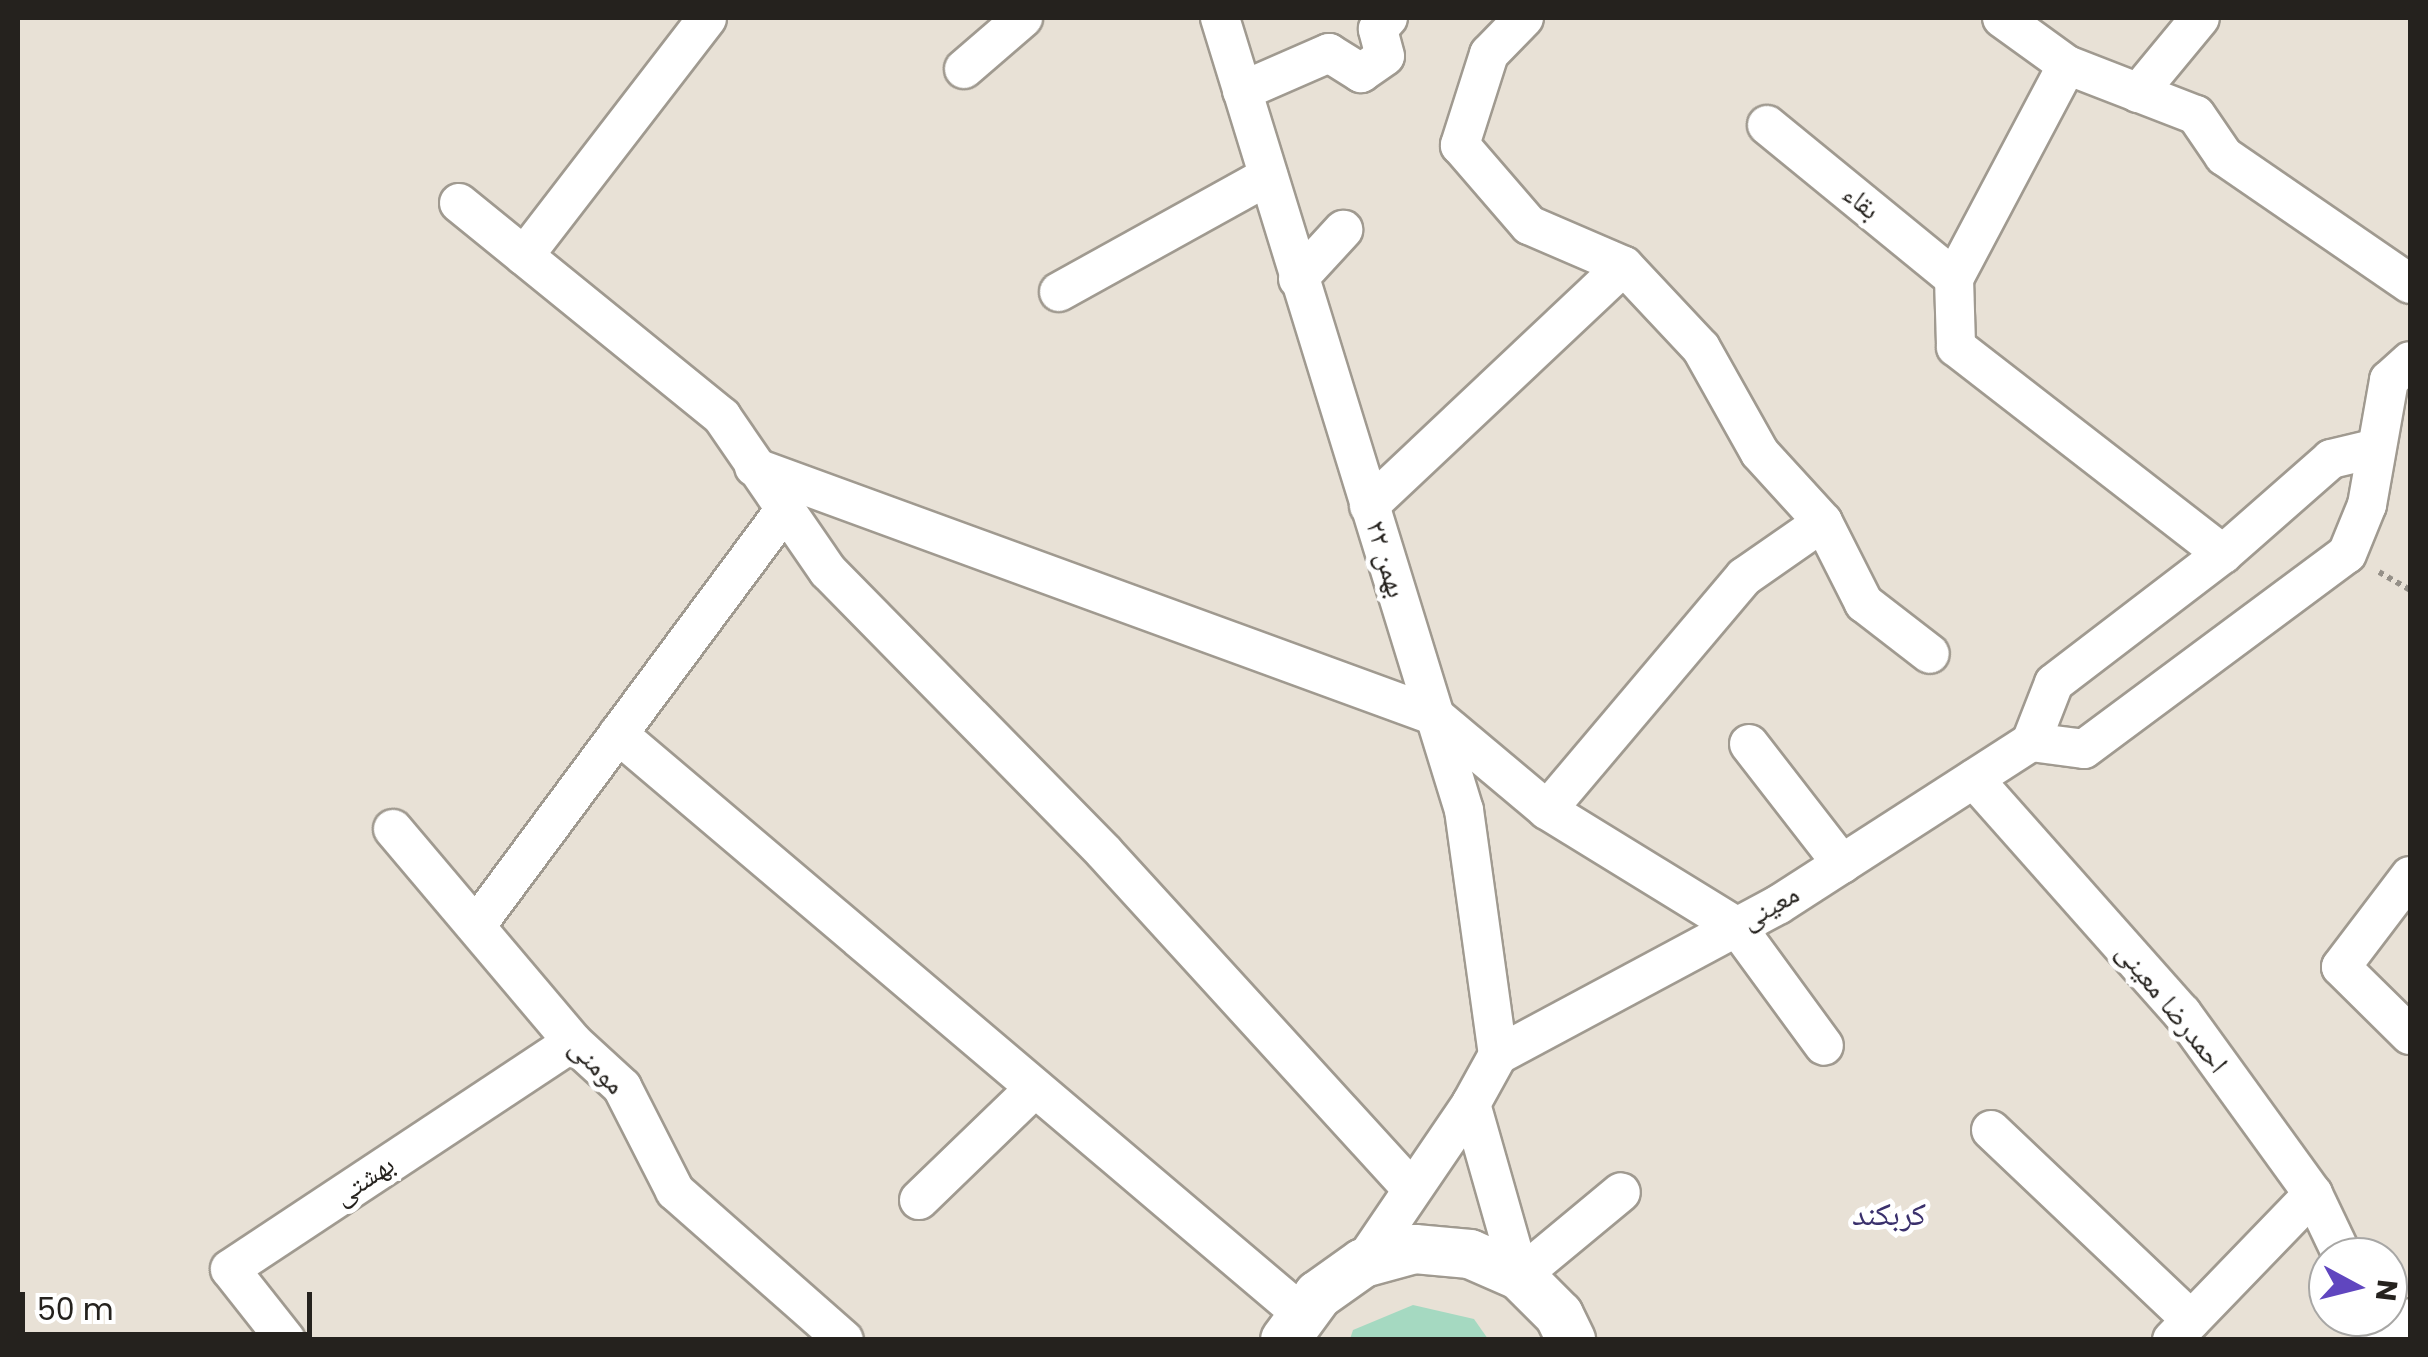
<!DOCTYPE html>
<meta charset="utf-8">
<style>
body{margin:0}
#map{position:relative;width:2428px;height:1357px;overflow:hidden;background:#e8e1d6;font-family:Poppins,"Noto Naskh Arabic",sans-serif}
div>[style]{position:absolute}
[style*='--x']{left:calc(var(--x)*1px);top:calc(var(--y)*1px);width:calc(var(--w)*1px);rotate:calc(var(--a)*1deg)}
.green>*{inset:0;background:#a5d9c1}
.path>*{height:6px;margin-top:-3px;transform-origin:0;background:repeating-linear-gradient(90deg,#959088 0 5px,transparent 0 10px)}
.roads{filter:drop-shadow(2px 0 #a09a90) drop-shadow(-2px 0 #a09a90) drop-shadow(0 2px #a09a90) drop-shadow(0 -2px #a09a90)}
.minor>*{height:38px;margin:-19px;padding:0 19px;transform-origin:19px;border-radius:19px;background:#fff}
.tertiary>*{height:48px;margin:-24px;padding:0 24px;transform-origin:24px;border-radius:24px;background:#fff}
span{translate:-50% -50%;white-space:nowrap;text-align:center;line-height:1.15;-webkit-text-stroke:10px #fff;paint-order:stroke}
.street-label{font-size:28px;color:#25221e}
.quarter-label{font-size:32px;color:#3a306c}
.frame{position:absolute;inset:0;border:20px solid #25221e;pointer-events:none}
.north{position:absolute;left:2308px;top:1237px;width:100px;height:100px;box-sizing:border-box;background:#fff;border:2px solid #a8a7a5;border-radius:50%;rotate:97deg;font-size:28px;font-weight:700;line-height:40px;text-align:center;color:#25221e}
.north::after{content:'';display:block;margin:auto;width:35px;height:45px;background:#6046bf;clip-path:polygon(50% 0,100% 100%,50% 72%,0 100%)}
.scale{position:absolute;left:20px;top:1292px;width:292px;height:45px;box-sizing:border-box;border:5px solid #25221e;border-top:0;padding-left:12px;font-size:30px;line-height:35px;white-space:nowrap;color:#25221e;-webkit-text-stroke:8px #fff;paint-order:stroke}
</style>
<div id="map">
<div class="green">
<i style="clip-path:polygon(1413px 1305px,1474px 1319px,1488px 1339px,1350px 1339px,1353px 1330px)"></i>
</div>
<div class="path">
<i style="--x:2379;--y:572;--w:36;--a:30"></i>
</div>
<div class="roads">
<div class="minor">
<i style="--x:1220;--y:18;--w:829;--a:72.88"></i>
<i style="--x:1464;--y:810;--w:247;--a:82.1"></i>
<i style="--x:1498;--y:1055;--w:56;--a:118.9"></i>
<i style="--x:1524;--y:18;--w:50;--a:134.2"></i>
<i style="--x:1489;--y:54;--w:96;--a:107.7"></i>
<i style="--x:1460;--y:145;--w:106;--a:49.2"></i>
<i style="--x:1529;--y:225;--w:103;--a:23.3"></i>
<i style="--x:1624;--y:266;--w:112;--a:46.8"></i>
<i style="--x:1701;--y:348;--w:120;--a:60.7"></i>
<i style="--x:1760;--y:453;--w:93;--a:47.6"></i>
<i style="--x:1823;--y:522;--w:96;--a:145.2"></i>
<i style="--x:1744;--y:577;--w:305;--a:130.2"></i>
<i style="--x:2002;--y:18;--w:80;--a:35.9"></i>
<i style="--x:2067;--y:65;--w:138;--a:21.2"></i>
<i style="--x:2196;--y:115;--w:50;--a:55.7"></i>
<i style="--x:2224;--y:156;--w:226;--a:34.5"></i>
<i style="--x:2067;--y:65;--w:241;--a:117.9"></i>
<i style="--x:1954;--y:278;--w:69;--a:88.3"></i>
<i style="--x:1956;--y:347;--w:338;--a:37.8"></i>
<i style="--x:964;--y:69;--w:78;--a:-40.8"></i>
<i style="--x:1242;--y:91;--w:95;--a:-23.6"></i>
<i style="--x:1329;--y:53;--w:38;--a:32"></i>
<i style="--x:1361;--y:73;--w:29;--a:-35"></i>
<i style="--x:1385;--y:56;--w:28;--a:-105"></i>
<i style="--x:1378;--y:29;--w:15;--a:-48"></i>
<i style="--x:2138;--y:93;--w:97;--a:-50.4"></i>
<i style="--x:1767;--y:125;--w:242;--a:39.3"></i>
<i style="--x:459;--y:203;--w:339;--a:39.1"></i>
<i style="--x:722;--y:417;--w:187;--a:55.5"></i>
<i style="--x:828;--y:571;--w:394;--a:45.5"></i>
<i style="--x:1104;--y:852;--w:455;--a:47.6"></i>
<i style="--x:524;--y:256;--w:300;--a:-52.4"></i>
<i style="--x:1298;--y:279;--w:67;--a:-47.4"></i>
<i style="--x:1059;--y:292;--w:239;--a:-29"></i>
<i style="--x:754;--y:467;--w:725;--a:20.08"></i>
<i style="--x:1435;--y:716;--w:146;--a:40"></i>
<i style="--x:1547;--y:810;--w:223;--a:31.6"></i>
<i style="--x:1737;--y:927;--w:147;--a:53.8"></i>
<i style="--x:1369;--y:506;--w:350;--a:-43.3"></i>
<i style="--x:1823;--y:522;--w:91;--a:63.2"></i>
<i style="--x:1864;--y:603;--w:83;--a:37.7"></i>
<i style="--x:618;--y:734;--w:898;--a:40.3"></i>
<i style="--x:2031;--y:742;--w:53;--a:7.5"></i>
<i style="--x:2084;--y:749;--w:327;--a:-36.6"></i>
<i style="--x:2347;--y:554;--w:53;--a:-67.8"></i>
<i style="--x:2367;--y:505;--w:127;--a:-80"></i>
<i style="--x:2389;--y:380;--w:28;--a:-42"></i>
<i style="--x:1749;--y:744;--w:152;--a:52.2"></i>
<i style="--x:1974;--y:779;--w:313;--a:48.4"></i>
<i style="--x:2182;--y:1013;--w:223;--a:54.1"></i>
<i style="--x:2313;--y:1194;--w:70;--a:64.5"></i>
<i style="--x:393;--y:829;--w:279;--a:49.8"></i>
<i style="--x:573;--y:1042;--w:67;--a:42.6"></i>
<i style="--x:622;--y:1087;--w:117;--a:63"></i>
<i style="--x:675;--y:1191;--w:225;--a:41.4"></i>
<i style="--x:2410;--y:876;--w:114;--a:127.2"></i>
<i style="--x:2341;--y:967;--w:97;--a:44.6"></i>
<i style="--x:476;--y:926;--w:515;--a:-53.44"></i>
<i style="--x:1498;--y:1055;--w:318;--a:-28.2"></i>
<i style="--x:1778;--y:905;--w:301;--a:-32.8"></i>
<i style="--x:2031;--y:742;--w:63;--a:-68.7"></i>
<i style="--x:2054;--y:683;--w:213;--a:-37.4"></i>
<i style="--x:2223;--y:554;--w:144;--a:-41.3"></i>
<i style="--x:2331;--y:459;--w:43;--a:-13.4"></i>
<i style="--x:1991;--y:1130;--w:276;--a:43.5"></i>
<i style="--x:919;--y:1200;--w:161;--a:-44"></i>
<i style="--x:1363;--y:1263;--w:192;--a:-55.8"></i>
<i style="--x:1471;--y:1104;--w:179;--a:74.1"></i>
<i style="--x:1520;--y:1276;--w:131;--a:-39.7"></i>
<i style="--x:286;--y:1340;--w:90;--a:-128.3"></i>
<i style="--x:230;--y:1269;--w:411;--a:-33.5"></i>
<i style="--x:2172;--y:1340;--w:203;--a:-46"></i>
<i style="--x:2379;--y:1340;--w:38;--a:-35"></i>
</div>
<div class="tertiary">
<i style="--x:1285;--y:1340;--w:56;--a:-53.7"></i>
<i style="--x:1318;--y:1295;--w:55;--a:-35.4"></i>
<i style="--x:1363;--y:1263;--w:54;--a:-15.1"></i>
<i style="--x:1415;--y:1249;--w:55;--a:5.2"></i>
<i style="--x:1470;--y:1254;--w:55;--a:23.7"></i>
<i style="--x:1520;--y:1276;--w:55;--a:45"></i>
<i style="--x:1559;--y:1315;--w:28;--a:64"></i>
</div>
</div>
<div class="street-label">
<span style="left:1861px;top:202px;rotate:39deg">بقاء</span>
<span style="left:1386px;top:559px;rotate:73deg">۲۲ بهمن</span>
<span style="left:1770px;top:907px;rotate:-30deg">معینی</span>
<span style="left:2172px;top:1008px;rotate:51deg">احمدرضا معینی</span>
<span style="left:597px;top:1066px;rotate:46deg">مومنی</span>
<span style="left:364px;top:1180px;rotate:-34deg">بهشتی</span>
</div>
<div class="quarter-label">
<span style="left:1889px;top:1214px">کربکند</span>
</div>
<div class="frame"></div>
<div class="north">N</div>
<div class="scale">50 m</div>
</div>
